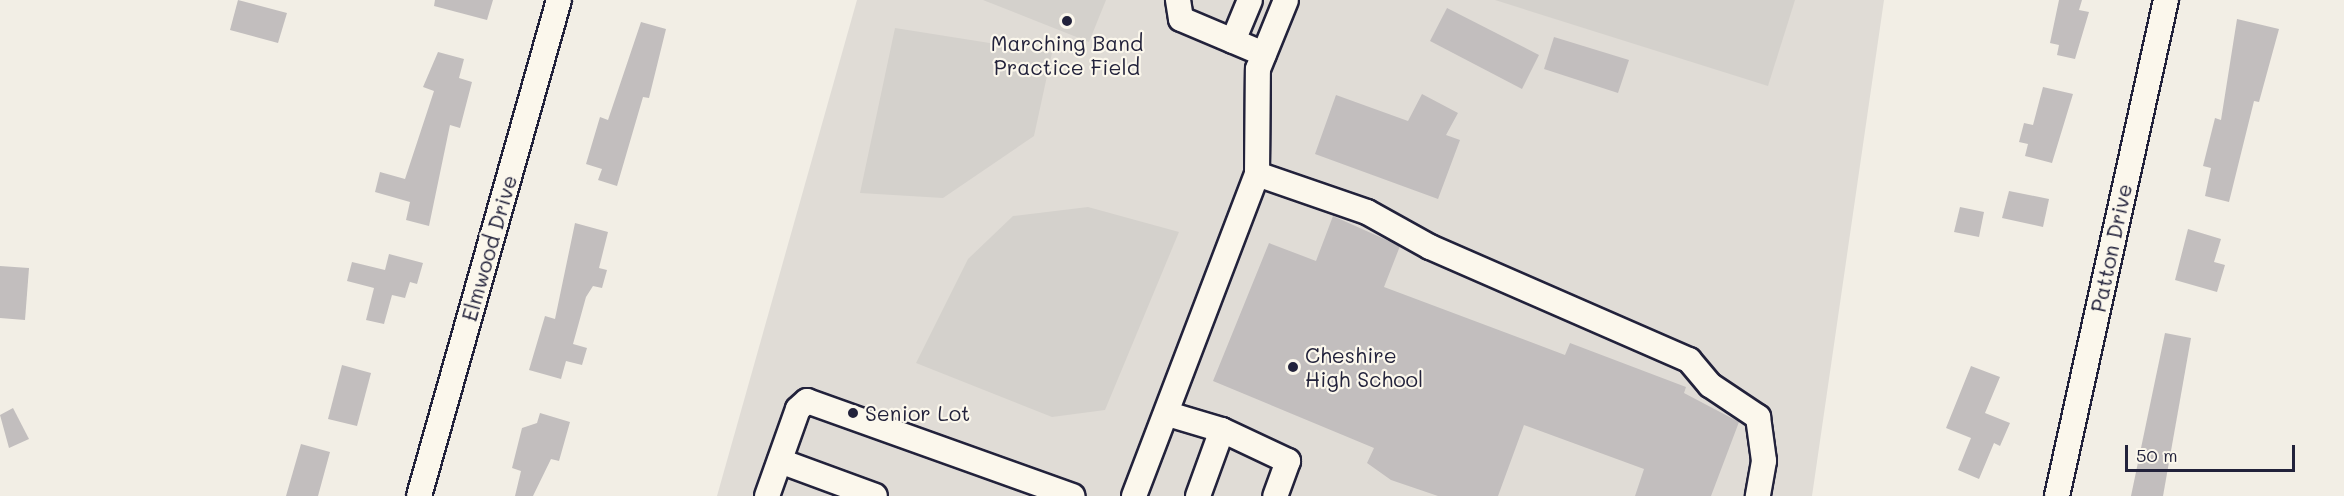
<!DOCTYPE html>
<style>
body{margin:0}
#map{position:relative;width:2344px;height:496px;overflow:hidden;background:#f2eee5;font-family:Mali,sans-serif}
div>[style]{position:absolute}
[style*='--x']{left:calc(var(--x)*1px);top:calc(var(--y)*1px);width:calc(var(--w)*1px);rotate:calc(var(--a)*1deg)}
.built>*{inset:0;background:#e0dcd6}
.green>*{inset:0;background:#d4d1cc}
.building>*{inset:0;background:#c2bebe}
.roads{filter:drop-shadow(2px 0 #22223b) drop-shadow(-2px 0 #22223b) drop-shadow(0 2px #22223b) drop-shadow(0 -2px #22223b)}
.minor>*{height:24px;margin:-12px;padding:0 12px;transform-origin:12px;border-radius:12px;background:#fbf7ec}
.dots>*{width:16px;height:16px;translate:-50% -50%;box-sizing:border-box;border:3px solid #fbf7ec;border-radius:50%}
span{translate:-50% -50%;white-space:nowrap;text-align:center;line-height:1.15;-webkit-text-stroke:4.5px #fbf7ec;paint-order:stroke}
.poi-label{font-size:21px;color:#22223b}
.left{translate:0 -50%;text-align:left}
.street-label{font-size:21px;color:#22223b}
.scale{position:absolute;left:2125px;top:445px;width:170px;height:27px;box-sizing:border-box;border:3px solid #22223b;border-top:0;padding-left:8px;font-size:18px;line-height:21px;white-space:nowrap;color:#22223b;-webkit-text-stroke:4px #fbf7ec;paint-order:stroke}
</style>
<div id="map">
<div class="built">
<i style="clip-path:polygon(857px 0,1884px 0,1812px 496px,717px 496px)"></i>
</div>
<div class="green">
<i style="clip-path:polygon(983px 0,1106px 0,1089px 42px)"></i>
<i style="clip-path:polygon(1495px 0,1795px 0,1768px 86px)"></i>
<i style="clip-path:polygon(895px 28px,1052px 53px,1034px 136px,943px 198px,860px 193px)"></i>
<i style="clip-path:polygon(1088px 207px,1179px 232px,1105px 410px,1052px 417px,916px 363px,968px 259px,1013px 216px)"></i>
</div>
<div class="building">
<i style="clip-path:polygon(238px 0,287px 13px,278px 43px,230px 30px)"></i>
<i style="clip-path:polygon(435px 0,493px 0,487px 20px,434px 6px)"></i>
<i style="clip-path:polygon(2059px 0,2082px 0,2079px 10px,2089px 12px,2075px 59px,2057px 55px,2059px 45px,2050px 43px)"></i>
<i style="clip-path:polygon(1447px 8px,1539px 55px,1522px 89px,1430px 41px)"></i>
<i style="clip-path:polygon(2237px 19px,2279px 29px,2259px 102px,2254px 101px,2229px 202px,2205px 196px,2211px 168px,2203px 166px,2215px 118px,2221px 120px)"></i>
<i style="clip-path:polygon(641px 22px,666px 29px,649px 98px,643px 97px,617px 186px,598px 180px,602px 169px,586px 164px,600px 117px,608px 120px)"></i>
<i style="clip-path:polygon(1554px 37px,1629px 60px,1618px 93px,1544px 69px)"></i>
<i style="clip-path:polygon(438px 52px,464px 59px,459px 78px,472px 82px,460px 128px,450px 125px,429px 226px,406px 220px,410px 202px,375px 192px,380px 172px,405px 179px,434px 91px,423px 87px)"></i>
<i style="clip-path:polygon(2043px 87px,2073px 94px,2052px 163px,2025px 156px,2028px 144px,2019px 142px,2024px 123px,2033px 125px)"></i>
<i style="clip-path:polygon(1422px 94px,1458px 113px,1446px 135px,1460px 140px,1438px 199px,1315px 154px,1336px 95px,1408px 121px)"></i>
<i style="clip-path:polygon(2009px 191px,2049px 199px,2043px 227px,2002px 218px)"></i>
<i style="clip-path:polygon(1960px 207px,1984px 212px,1979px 237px,1954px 232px)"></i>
<i style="clip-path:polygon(1333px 216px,1400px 246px,1384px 287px,1565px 355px,1570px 343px,1686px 387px,1684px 393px,1739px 422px,1711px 496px,1635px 496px,1644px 469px,1524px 425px,1498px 496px,1438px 496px,1391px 480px,1367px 463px,1374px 448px,1213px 381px,1269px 243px,1316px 261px)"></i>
<i style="clip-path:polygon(575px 223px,608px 232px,599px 268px,607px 270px,602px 288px,593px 286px,586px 297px,573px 344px,587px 348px,582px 365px,566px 361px,561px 379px,529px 370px,545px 316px,555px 319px)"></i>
<i style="clip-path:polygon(2188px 229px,2221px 239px,2214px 262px,2225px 265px,2217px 292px,2175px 280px)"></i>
<i style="clip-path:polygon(389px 254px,423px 263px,417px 284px,410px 282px,405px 298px,392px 295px,384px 324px,366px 320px,374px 288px,347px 281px,352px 262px,385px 270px)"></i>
<i style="clip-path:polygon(0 266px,29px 268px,25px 320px,0 318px)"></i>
<i style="clip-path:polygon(2165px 333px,2191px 338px,2163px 496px,2131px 496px)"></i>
<i style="clip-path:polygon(342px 365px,371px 373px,357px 426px,328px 419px)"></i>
<i style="clip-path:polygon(1971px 366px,2000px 377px,1985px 413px,2010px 423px,2000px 446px,1994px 443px,1979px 479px,1958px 470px,1971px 438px,1946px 428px)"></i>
<i style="clip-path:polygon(13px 408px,29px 439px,9px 448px,0 415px)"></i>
<i style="clip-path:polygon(540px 413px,570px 422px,559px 461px,551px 459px,533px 496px,515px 496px,521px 471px,512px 468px,522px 428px,537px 423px)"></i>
<i style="clip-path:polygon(301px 444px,330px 452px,318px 496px,286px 496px)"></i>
</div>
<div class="roads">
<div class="minor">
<i style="--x:1178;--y:0;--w:19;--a:81"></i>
<i style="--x:1181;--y:19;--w:90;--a:22.9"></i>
<i style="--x:1233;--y:41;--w:44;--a:-67.5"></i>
<i style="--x:1257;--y:174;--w:116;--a:19.1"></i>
<i style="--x:1367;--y:212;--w:72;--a:29.1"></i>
<i style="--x:1430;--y:247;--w:283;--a:23.6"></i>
<i style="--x:1689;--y:360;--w:33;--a:50"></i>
<i style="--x:1710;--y:385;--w:58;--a:33.7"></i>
<i style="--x:1758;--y:417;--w:44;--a:82.2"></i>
<i style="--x:1764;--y:461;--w:36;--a:100"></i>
<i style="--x:1168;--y:414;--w:56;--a:16.5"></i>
<i style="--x:1222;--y:430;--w:73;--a:25.2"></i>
<i style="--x:1288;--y:461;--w:37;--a:110"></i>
<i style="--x:780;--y:461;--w:101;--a:20.2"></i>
<i style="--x:419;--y:496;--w:515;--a:-74.24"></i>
<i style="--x:767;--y:496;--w:92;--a:-70.4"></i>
<i style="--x:798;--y:409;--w:12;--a:-42"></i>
<i style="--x:807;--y:401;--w:282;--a:19.7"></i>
<i style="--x:1134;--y:496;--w:345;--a:-69.1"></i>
<i style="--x:1257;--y:174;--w:105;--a:-89.5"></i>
<i style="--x:1258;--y:69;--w:74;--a:-67.9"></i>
<i style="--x:1198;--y:496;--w:70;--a:-70"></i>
<i style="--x:2057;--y:496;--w:508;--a:-77.61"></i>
</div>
</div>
<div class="dots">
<i style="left:1067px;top:21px;background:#22223b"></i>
<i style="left:1293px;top:367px;background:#22223b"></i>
<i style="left:853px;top:413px;background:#22223b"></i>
</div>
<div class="poi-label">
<span style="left:1067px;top:55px">Marching Band<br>Practice Field</span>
<span class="left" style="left:1305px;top:367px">Cheshire<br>High School</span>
<span class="left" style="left:865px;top:413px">Senior Lot</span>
</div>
<div class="street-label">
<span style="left:489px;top:248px;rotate:-74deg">Elmwood Drive</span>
<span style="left:2111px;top:248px;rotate:-78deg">Patton Drive</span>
</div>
<div class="scale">50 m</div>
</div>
